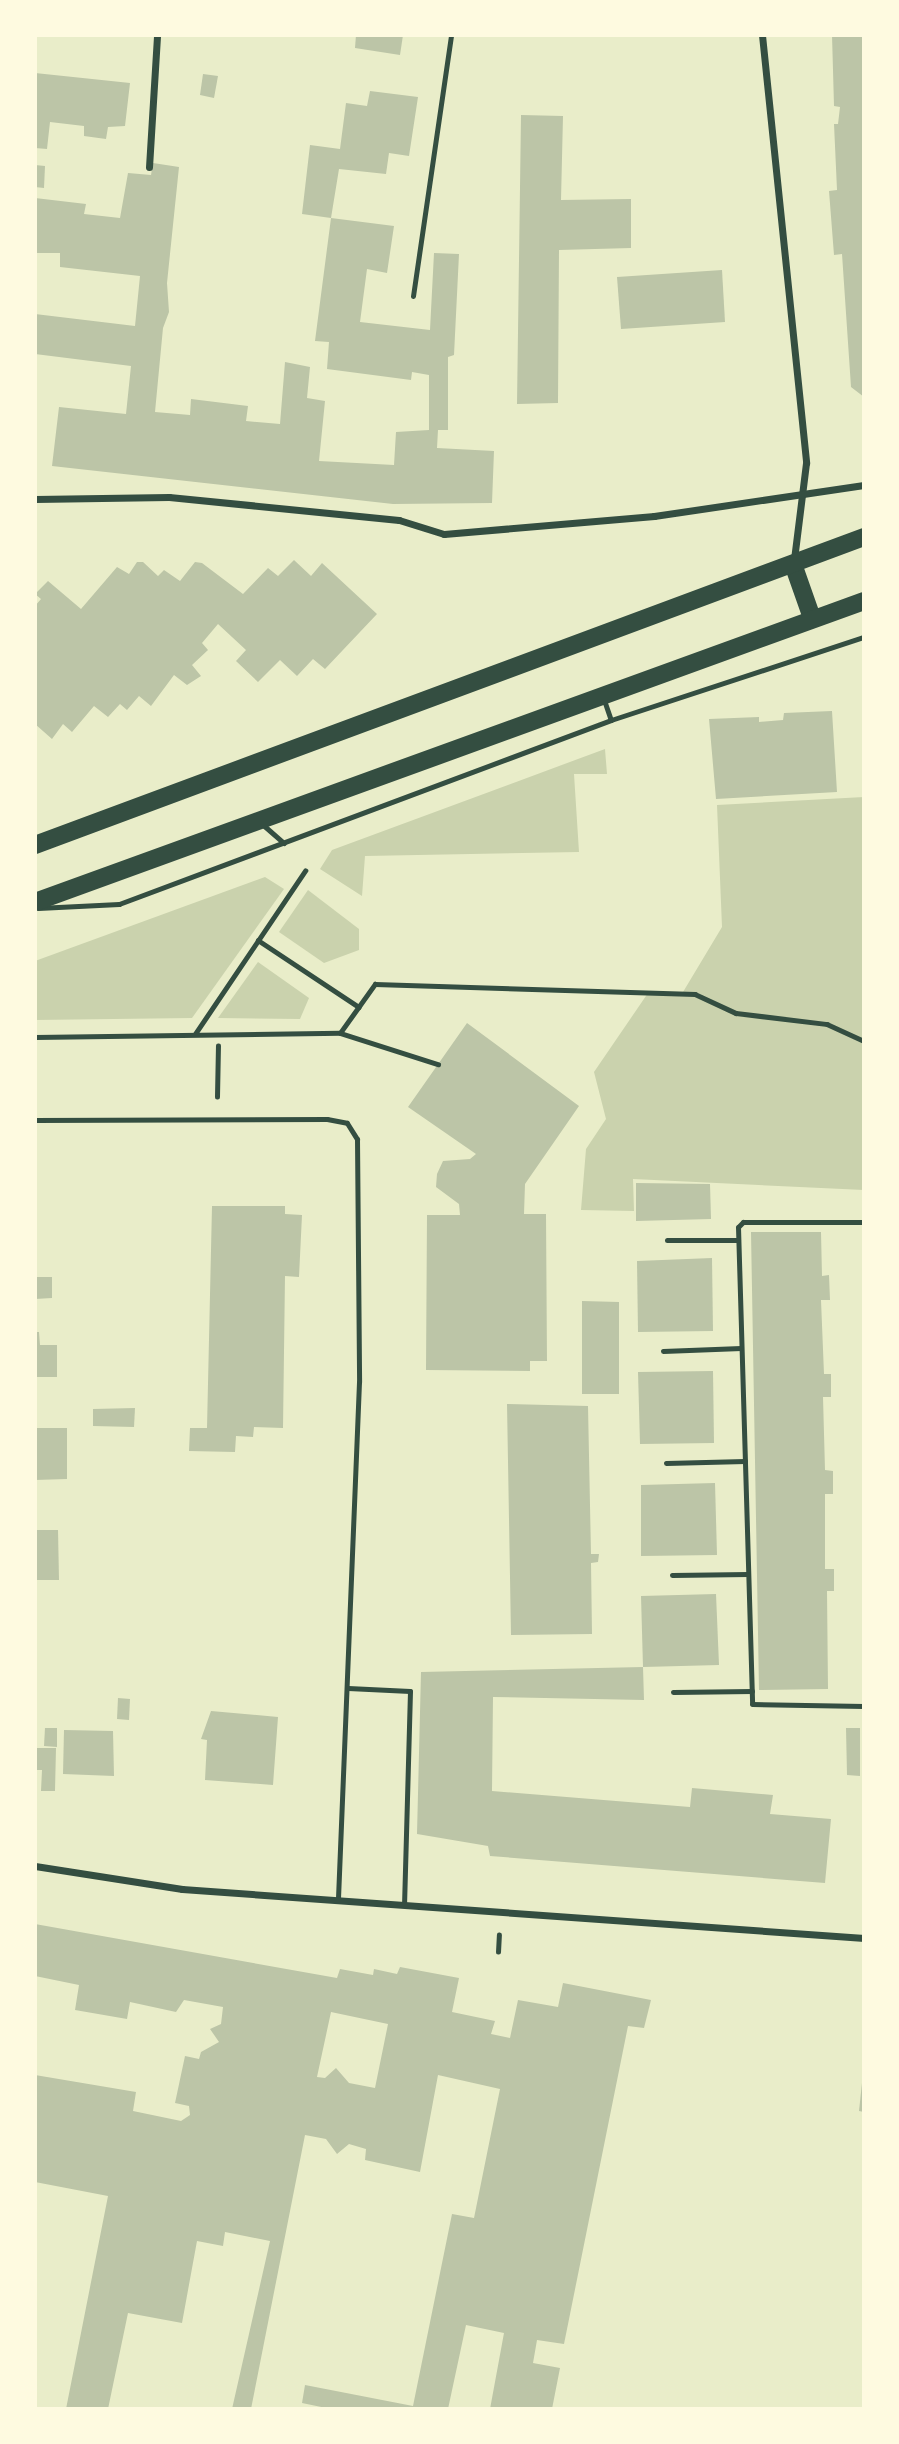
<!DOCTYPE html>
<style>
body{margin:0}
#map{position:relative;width:899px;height:2444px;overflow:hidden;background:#e9edc9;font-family:"IBM Plex Serif",serif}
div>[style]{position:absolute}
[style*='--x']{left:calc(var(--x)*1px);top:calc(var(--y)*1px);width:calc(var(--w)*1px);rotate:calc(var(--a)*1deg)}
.green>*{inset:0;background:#cad2ad}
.building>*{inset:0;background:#bcc5a7}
.path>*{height:4.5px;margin:-2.25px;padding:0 2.25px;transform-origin:2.25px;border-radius:2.25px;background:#344e41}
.service>*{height:5px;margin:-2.5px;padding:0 2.5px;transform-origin:2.5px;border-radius:2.5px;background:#344e41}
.minor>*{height:7px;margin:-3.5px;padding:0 3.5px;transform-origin:3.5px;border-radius:3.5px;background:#344e41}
.primary>*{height:18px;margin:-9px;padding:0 9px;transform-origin:9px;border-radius:9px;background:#344e41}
span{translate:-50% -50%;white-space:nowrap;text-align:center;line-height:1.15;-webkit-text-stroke:7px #fefae0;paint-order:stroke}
.frame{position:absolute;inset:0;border:37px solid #fefae0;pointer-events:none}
</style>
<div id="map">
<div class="green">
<i style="clip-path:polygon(605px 749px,607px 774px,574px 774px,579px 852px,365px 856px,362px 896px,320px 869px,332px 850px)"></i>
<i style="clip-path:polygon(864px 797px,864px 1190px,633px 1179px,634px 1211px,581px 1210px,586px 1149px,606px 1119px,594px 1072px,648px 993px,683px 992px,722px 927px,717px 805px)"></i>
<i style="clip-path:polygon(265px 877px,284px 889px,192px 1018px,35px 1020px,35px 961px)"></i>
<i style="clip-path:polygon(308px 890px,359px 929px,359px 950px,324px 963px,279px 932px)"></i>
<i style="clip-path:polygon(258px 962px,309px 998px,300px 1019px,218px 1018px)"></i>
</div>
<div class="building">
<i style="clip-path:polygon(356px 35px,403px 35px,400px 55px,355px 48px)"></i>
<i style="clip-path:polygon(832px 35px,864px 35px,864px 397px,851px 387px,842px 254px,834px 255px,829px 191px,837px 190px,834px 124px,838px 124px,840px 107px,834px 106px)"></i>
<i style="clip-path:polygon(35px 73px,130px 83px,125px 126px,108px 127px,106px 139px,84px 136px,84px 126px,50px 122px,47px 149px,35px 148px)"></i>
<i style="clip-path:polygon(203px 74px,218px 76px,214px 98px,200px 95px)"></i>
<i style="clip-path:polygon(370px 91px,418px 97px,409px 156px,389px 153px,386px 174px,339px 169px,331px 218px,302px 214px,310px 145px,340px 149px,346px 103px,367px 106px)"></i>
<i style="clip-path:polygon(521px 115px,563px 116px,561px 200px,631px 199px,631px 248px,559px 250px,558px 403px,517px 404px)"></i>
<i style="clip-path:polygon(153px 163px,179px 167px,167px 283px,169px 312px,163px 328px,155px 412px,190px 415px,191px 399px,248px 406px,246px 421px,280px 424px,285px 362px,310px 367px,307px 398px,325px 401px,319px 461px,394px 465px,396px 432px,429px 430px,429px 375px,412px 372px,411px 380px,327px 369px,329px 342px,315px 341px,331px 218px,394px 226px,387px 273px,367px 269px,360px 322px,430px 330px,434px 253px,459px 254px,454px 355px,448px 357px,448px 430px,438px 430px,437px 448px,494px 451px,492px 503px,393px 504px,52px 466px,59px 407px,126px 414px,131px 366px,35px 354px,35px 314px,135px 326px,140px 276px,60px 267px,60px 253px,35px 253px,35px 198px,86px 204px,84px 214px,120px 218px,128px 173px,151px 175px)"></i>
<i style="clip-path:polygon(35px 165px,45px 166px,44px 188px,35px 187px)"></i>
<i style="clip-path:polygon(722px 270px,725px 322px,621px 329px,617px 277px)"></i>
<i style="clip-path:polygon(294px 560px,311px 576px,322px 563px,377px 614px,325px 669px,313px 659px,297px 676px,280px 660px,258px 682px,236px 661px,246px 650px,218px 624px,202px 643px,208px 650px,192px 665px,201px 676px,187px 685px,174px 675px,151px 706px,139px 696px,127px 710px,120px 704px,108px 717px,94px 706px,72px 732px,63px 724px,52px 739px,35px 724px,35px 606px,41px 599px,35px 594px,48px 581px,81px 609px,117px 567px,129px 574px,137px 562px,143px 562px,158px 576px,164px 570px,180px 581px,195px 562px,202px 563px,243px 594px,268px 568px,278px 576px)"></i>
<i style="clip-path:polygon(832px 711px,837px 792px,716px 799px,709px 719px,759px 717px,759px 722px,783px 720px,784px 713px)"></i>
<i style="clip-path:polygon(467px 1023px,579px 1106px,525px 1184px,524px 1214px,546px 1214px,547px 1361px,530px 1361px,530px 1371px,426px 1370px,427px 1215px,460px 1215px,459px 1204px,436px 1187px,437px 1174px,443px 1161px,470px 1159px,476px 1154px,408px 1107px)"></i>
<i style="clip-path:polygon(636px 1183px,710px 1184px,711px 1219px,636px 1221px)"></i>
<i style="clip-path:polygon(212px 1206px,285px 1206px,285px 1214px,302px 1215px,299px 1277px,285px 1276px,283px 1428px,254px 1427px,253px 1437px,236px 1436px,235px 1452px,189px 1451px,190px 1428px,207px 1428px)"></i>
<i style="clip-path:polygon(751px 1232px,821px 1232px,822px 1276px,829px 1275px,830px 1300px,821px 1300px,824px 1374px,831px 1374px,831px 1397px,823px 1397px,825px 1470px,833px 1471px,833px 1494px,825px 1494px,825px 1569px,834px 1569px,834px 1591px,827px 1591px,828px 1689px,759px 1690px)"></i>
<i style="clip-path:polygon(712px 1258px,713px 1331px,638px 1332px,637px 1261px)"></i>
<i style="clip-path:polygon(35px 1277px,52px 1277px,52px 1298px,35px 1299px)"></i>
<i style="clip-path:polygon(582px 1301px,619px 1302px,619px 1394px,582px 1394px)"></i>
<i style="clip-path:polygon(35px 1332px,39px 1332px,40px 1345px,57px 1345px,57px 1377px,35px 1377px)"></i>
<i style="clip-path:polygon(713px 1371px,714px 1443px,640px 1444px,638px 1372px)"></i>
<i style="clip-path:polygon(507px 1404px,588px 1406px,591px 1554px,599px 1554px,598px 1562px,591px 1563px,592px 1634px,511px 1635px)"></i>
<i style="clip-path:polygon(135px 1408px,134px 1427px,93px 1426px,93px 1409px)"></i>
<i style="clip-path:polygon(35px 1428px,67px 1428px,67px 1479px,35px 1480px)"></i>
<i style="clip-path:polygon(715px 1483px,717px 1555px,641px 1556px,641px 1485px)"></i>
<i style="clip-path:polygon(35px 1530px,58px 1530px,59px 1580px,35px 1580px)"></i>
<i style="clip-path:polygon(716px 1594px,719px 1665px,643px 1667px,641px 1596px)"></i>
<i style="clip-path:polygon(643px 1667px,644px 1700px,493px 1697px,492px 1791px,690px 1807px,692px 1788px,773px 1795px,770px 1814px,831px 1819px,825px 1883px,490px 1856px,488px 1846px,417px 1834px,421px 1672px)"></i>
<i style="clip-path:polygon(118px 1698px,130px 1699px,129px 1720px,117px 1719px)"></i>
<i style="clip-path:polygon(211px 1711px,278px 1717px,273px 1785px,205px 1780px,207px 1740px,201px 1739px)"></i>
<i style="clip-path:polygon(45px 1728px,57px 1728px,57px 1747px,44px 1746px)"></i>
<i style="clip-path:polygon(846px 1728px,860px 1728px,860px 1776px,847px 1775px)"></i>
<i style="clip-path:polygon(64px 1730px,113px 1731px,114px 1776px,63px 1774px)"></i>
<i style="clip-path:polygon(35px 1748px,56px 1748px,55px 1791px,41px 1791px,42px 1770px,35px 1770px)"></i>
<i style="clip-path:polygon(evenodd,35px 1924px,337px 1978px,340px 1969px,373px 1975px,374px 1969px,397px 1974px,400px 1967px,459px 1978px,452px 2012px,495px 2021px,491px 2034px,510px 2038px,518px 2000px,558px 2007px,563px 1983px,651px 2000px,644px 2028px,628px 2026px,564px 2344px,537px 2340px,533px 2363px,560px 2368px,552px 2409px,490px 2409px,504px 2333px,466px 2325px,448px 2409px,331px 2409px,302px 2403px,305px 2385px,413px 2406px,452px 2214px,474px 2218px,500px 2089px,438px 2075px,420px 2172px,365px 2160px,366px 2149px,349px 2144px,337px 2154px,326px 2139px,305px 2135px,251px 2409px,232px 2409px,270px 2241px,225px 2232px,223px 2246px,197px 2241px,182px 2323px,128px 2313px,108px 2409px,66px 2409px,108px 2196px,35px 2182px,35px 2075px,136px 2092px,133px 2111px,181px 2121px,190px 2115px,189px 2106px,175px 2103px,185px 2056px,199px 2059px,201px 2052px,219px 2042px,210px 2029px,221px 2024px,223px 2007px,184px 2000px,176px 2012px,130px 2002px,127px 2019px,75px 2010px,79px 1985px,35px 1976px,35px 1924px,331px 2012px,388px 2024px,375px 2088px,349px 2083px,336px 2068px,325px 2078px,317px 2077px,331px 2012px)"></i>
<i style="clip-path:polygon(862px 2083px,864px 2083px,864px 2112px,859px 2111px)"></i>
</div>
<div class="path">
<i style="--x:258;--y:940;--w:121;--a:33.6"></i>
<i style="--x:340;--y:1033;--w:60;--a:-54.5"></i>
<i style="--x:375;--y:984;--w:320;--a:1.8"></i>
<i style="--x:695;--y:994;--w:45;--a:24.9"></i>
<i style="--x:736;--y:1013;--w:92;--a:6.9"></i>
<i style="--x:827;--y:1024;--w:41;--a:24.7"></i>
<i style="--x:195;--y:1034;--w:197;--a:-56"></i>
<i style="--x:35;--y:1037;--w:305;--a:-0.8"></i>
<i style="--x:340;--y:1033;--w:103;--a:17.6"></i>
<i style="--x:217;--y:1097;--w:51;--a:-88.9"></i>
<i style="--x:498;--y:1952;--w:17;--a:-87"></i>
</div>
<div class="service">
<i style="--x:413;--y:296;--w:264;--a:-81.7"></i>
<i style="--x:604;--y:700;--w:21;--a:71"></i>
<i style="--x:262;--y:824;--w:29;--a:41"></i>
<i style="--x:38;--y:908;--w:81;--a:-2.8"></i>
<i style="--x:119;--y:904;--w:525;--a:-20.5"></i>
<i style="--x:611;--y:720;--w:266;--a:-18.2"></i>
<i style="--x:35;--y:1120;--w:292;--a:-0.2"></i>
<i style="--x:327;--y:1119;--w:20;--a:11"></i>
<i style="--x:347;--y:1123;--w:19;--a:58"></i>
<i style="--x:357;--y:1139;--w:243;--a:89.5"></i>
<i style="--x:359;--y:1382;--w:516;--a:92.33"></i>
<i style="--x:864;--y:1222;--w:121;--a:180"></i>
<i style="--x:743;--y:1222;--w:7;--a:135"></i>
<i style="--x:738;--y:1227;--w:477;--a:88.3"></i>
<i style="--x:752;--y:1704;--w:112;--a:1"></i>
<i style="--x:667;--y:1240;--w:71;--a:0"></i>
<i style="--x:663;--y:1351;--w:78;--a:-2.2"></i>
<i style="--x:666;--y:1463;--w:79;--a:-1.5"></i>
<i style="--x:672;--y:1575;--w:76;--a:-0.8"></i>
<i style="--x:348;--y:1688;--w:62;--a:2.8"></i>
<i style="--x:410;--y:1691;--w:213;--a:91.6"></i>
<i style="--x:673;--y:1692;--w:79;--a:-0.7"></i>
</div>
<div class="minor">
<i style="--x:762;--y:35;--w:430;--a:84.1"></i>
<i style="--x:806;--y:463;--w:98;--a:97.1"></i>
<i style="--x:149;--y:167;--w:132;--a:-86.5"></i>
<i style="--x:35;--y:499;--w:134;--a:-0.9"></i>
<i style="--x:169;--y:497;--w:231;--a:5.7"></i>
<i style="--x:399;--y:520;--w:47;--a:17.3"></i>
<i style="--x:444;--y:534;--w:211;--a:-4.9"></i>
<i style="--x:654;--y:516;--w:212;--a:-8.4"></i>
<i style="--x:35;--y:1866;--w:149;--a:8.9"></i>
<i style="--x:182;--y:1889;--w:684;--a:4.11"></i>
</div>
<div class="primary">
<i style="--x:793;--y:564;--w:57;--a:70.6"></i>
<i style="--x:35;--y:845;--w:884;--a:-20.38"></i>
<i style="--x:35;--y:902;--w:882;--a:-19.96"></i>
</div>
<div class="frame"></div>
</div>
